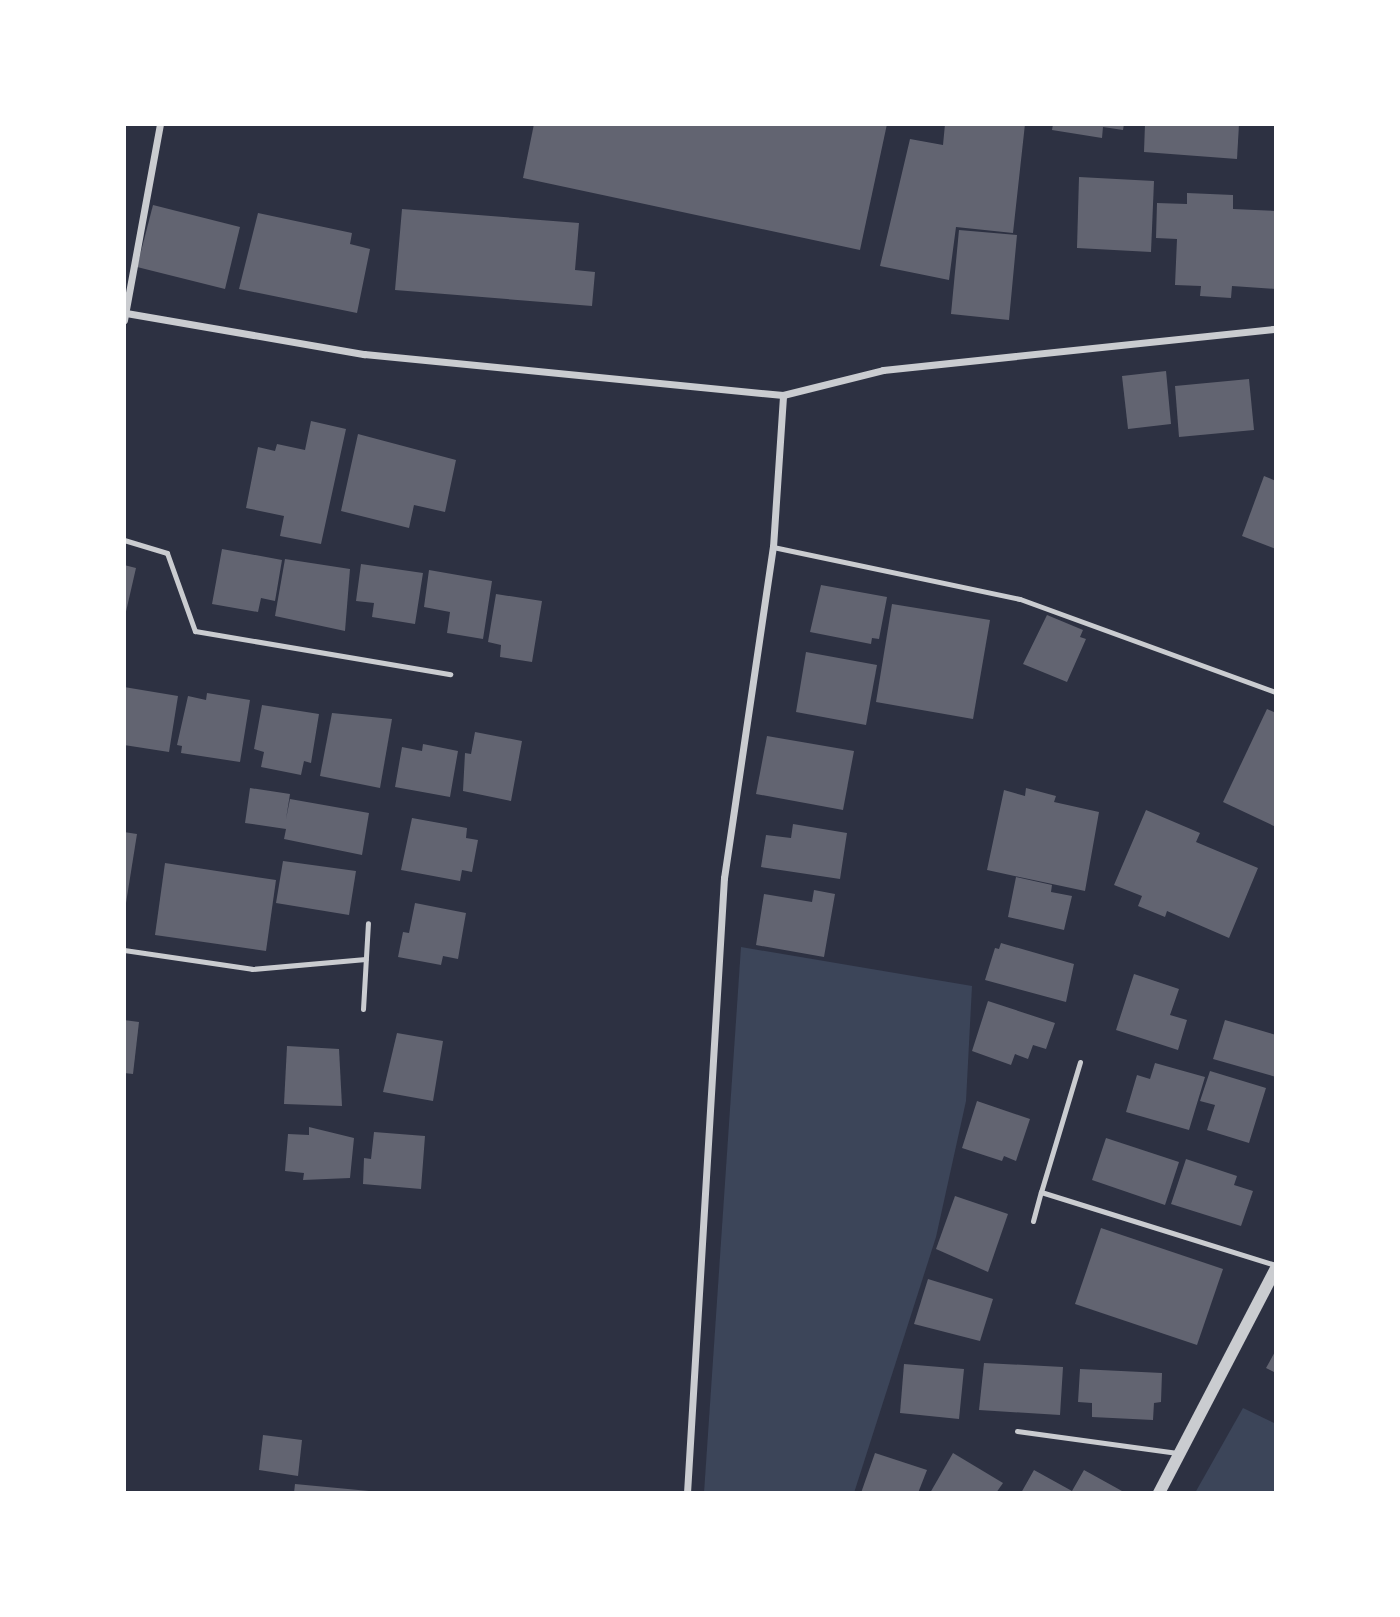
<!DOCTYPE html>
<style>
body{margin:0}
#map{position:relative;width:1400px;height:1617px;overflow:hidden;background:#2d3142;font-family:"Sofia Sans Condensed",sans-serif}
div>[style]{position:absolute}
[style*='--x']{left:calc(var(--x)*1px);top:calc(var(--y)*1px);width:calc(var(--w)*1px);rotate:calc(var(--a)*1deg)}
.green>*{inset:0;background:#3c4559}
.building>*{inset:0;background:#626471}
.service>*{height:5px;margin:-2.5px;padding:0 2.5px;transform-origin:2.5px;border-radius:2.5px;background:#caccd0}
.minor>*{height:7px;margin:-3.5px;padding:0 3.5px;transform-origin:3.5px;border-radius:3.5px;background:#caccd0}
.tertiary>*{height:12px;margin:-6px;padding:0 6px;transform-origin:6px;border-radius:6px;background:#caccd0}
span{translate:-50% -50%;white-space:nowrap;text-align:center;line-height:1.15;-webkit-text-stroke:5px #fff;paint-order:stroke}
.frame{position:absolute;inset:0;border:126px solid #fff;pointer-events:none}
</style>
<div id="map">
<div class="green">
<i style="clip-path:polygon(741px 947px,972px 986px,966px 1101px,936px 1237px,854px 1493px,704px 1493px)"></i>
<i style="clip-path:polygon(1243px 1408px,1276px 1424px,1276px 1493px,1195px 1493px)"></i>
</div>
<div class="building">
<i style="clip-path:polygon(534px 124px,887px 124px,860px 250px,523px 178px)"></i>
<i style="clip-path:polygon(945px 124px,1025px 124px,1013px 233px,956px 227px,949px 280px,880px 266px,910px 139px,943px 145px)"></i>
<i style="clip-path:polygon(1053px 124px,1124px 124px,1123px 130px,1103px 127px,1102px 138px,1052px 130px)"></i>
<i style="clip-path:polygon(1145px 124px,1239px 124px,1237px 159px,1144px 152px)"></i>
<i style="clip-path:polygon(1079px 177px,1154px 181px,1151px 252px,1077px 248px)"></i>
<i style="clip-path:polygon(1187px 193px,1233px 195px,1233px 209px,1276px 211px,1276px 289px,1232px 286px,1231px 298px,1200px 296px,1201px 286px,1175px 285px,1177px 239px,1156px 238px,1157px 203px,1187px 204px)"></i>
<i style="clip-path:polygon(153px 205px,240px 227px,225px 289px,137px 267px)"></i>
<i style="clip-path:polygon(402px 209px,579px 223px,575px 270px,595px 272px,592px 306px,395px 290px)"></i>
<i style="clip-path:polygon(258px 213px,352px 233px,350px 244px,370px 249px,357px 313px,239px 289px)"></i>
<i style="clip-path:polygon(959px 230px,1017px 235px,1009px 320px,951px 314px)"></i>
<i style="clip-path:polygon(1166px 371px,1171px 424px,1128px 429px,1122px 376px)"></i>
<i style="clip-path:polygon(1249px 379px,1254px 430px,1179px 437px,1175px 386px)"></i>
<i style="clip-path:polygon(311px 421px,346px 429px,321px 544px,280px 536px,284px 516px,246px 508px,258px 447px,275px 451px,277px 444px,305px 450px)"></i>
<i style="clip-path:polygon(358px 434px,456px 460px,445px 512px,414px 505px,409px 528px,341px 511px)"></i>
<i style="clip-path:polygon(1264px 476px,1276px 481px,1276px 549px,1242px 536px)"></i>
<i style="clip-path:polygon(222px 549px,282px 560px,275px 601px,261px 598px,258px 612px,212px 604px)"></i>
<i style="clip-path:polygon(285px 559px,350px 569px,345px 631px,275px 616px)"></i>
<i style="clip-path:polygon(361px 564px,423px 573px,415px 624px,372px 617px,374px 603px,356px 601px)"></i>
<i style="clip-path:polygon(124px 565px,136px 568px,125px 616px,124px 615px)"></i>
<i style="clip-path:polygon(429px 570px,492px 581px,483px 639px,447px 633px,450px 612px,424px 607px)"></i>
<i style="clip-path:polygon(821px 585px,887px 597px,879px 639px,872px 638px,871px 644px,810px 632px)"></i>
<i style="clip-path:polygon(496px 594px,542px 601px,532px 662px,500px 657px,501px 645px,488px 642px)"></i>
<i style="clip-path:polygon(892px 604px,990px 620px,973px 719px,876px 702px)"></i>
<i style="clip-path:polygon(1047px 615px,1083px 630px,1080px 637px,1086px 639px,1067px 682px,1023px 664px)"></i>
<i style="clip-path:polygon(806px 652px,877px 665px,866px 725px,796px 712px)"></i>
<i style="clip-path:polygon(124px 687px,178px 696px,169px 752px,124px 745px)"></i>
<i style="clip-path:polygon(207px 693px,250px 700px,240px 762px,181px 753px,182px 746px,177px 745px,188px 696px,206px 700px)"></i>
<i style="clip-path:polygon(262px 705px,319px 714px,311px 763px,304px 761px,301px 775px,261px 767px,264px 752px,254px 749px)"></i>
<i style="clip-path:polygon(1267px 709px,1276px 713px,1276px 827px,1223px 802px)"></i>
<i style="clip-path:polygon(332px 713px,392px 719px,380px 788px,320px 776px)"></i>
<i style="clip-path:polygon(475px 732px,522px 741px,511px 801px,463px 791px,465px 753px,471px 754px)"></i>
<i style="clip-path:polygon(767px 736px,854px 751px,843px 810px,756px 794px)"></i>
<i style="clip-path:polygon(423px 744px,458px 751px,450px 797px,395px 787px,402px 747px,422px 751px)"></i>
<i style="clip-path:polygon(250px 788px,290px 794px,286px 819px,290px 799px,369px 813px,362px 855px,284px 839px,286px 829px,245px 823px)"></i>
<i style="clip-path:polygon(1026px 788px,1056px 796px,1054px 802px,1099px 812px,1085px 891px,987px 870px,1004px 790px,1025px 796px)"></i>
<i style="clip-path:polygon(1146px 810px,1200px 833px,1196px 842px,1258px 868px,1229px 938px,1167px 911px,1165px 917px,1138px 906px,1142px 896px,1114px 885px)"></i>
<i style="clip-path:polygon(412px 818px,467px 828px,466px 838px,478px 840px,472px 872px,462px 870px,460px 881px,401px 870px)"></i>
<i style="clip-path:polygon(793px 824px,847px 833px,840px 879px,761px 867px,766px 835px,791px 838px)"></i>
<i style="clip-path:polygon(124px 832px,137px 834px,126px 903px,124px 903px)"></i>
<i style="clip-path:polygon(283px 861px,356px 871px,349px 915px,276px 903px)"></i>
<i style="clip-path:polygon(165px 863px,276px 880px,266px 951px,155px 935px)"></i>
<i style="clip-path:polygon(1016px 877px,1052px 885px,1051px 892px,1072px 896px,1064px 930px,1008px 917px)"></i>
<i style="clip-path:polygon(814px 890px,835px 894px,824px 957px,756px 945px,764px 894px,812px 902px)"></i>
<i style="clip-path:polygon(415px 903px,466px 913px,458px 959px,443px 956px,441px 965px,398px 957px,403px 932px,409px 933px)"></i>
<i style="clip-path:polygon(1001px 943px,1074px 964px,1066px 1002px,985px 980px,995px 948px,999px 949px)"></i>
<i style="clip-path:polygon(1134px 974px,1179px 989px,1170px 1015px,1187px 1020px,1178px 1050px,1116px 1030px)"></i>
<i style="clip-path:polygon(988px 1001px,1055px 1023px,1046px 1049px,1033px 1045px,1028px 1059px,1015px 1054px,1011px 1065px,972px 1051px)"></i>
<i style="clip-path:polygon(124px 1020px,139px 1022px,133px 1074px,124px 1073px)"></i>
<i style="clip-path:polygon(1225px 1020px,1276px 1035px,1276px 1077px,1213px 1059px)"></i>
<i style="clip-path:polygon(397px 1033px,443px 1041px,433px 1101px,383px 1092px)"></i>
<i style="clip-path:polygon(287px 1046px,339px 1049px,342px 1106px,284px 1104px)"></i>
<i style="clip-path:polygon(1155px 1063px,1205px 1077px,1189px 1130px,1126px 1112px,1137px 1075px,1150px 1079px)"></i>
<i style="clip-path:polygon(1210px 1071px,1266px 1088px,1249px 1143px,1207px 1130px,1215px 1105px,1200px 1101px)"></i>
<i style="clip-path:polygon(977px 1101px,1030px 1119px,1016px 1161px,1004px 1156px,1002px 1161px,962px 1148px)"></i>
<i style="clip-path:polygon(309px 1127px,354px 1138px,350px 1178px,303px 1180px,304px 1173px,285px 1171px,288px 1134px,309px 1135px)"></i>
<i style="clip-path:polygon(374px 1132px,425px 1136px,421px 1189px,363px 1184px,364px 1158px,371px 1159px)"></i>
<i style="clip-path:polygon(1106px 1138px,1179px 1162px,1165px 1205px,1092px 1180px)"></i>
<i style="clip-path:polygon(1186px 1159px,1237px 1176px,1234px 1185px,1253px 1191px,1241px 1226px,1171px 1204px)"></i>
<i style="clip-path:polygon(955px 1196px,1008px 1214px,988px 1272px,936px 1249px)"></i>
<i style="clip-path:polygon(1101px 1228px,1223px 1269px,1197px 1345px,1075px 1304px)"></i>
<i style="clip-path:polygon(928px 1279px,993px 1299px,980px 1341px,914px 1324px)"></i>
<i style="clip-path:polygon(1276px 1350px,1276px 1373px,1266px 1368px)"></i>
<i style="clip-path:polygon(984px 1363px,1063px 1367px,1060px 1415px,979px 1410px)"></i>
<i style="clip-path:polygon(904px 1364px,964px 1369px,959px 1419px,900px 1413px)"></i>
<i style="clip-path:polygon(1080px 1369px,1162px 1373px,1161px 1402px,1154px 1403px,1153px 1420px,1092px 1417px,1092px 1403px,1078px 1402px)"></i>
<i style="clip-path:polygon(263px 1435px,302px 1440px,298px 1476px,259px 1470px)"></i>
<i style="clip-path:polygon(875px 1453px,927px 1470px,918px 1493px,861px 1493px)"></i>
<i style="clip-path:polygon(953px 1453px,1003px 1483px,996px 1493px,930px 1493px)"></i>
<i style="clip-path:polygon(1034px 1470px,1072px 1491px,1084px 1470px,1122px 1491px,1021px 1493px)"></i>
<i style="clip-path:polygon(295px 1484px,369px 1491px,368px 1493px,294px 1493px)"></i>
</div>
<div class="service">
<i style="--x:124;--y:540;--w:45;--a:16.8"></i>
<i style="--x:167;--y:553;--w:83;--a:70.3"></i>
<i style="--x:195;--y:631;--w:259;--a:9.6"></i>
<i style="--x:773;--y:547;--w:252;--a:11.9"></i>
<i style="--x:1020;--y:599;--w:272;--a:20"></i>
<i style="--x:124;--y:950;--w:129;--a:8.4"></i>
<i style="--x:252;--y:969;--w:114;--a:-5"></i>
<i style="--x:363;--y:1009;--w:86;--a:-86.7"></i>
<i style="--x:1080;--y:1062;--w:136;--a:106.7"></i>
<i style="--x:1041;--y:1192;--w:246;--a:17.3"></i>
<i style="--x:1033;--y:1221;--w:30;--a:-75"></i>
<i style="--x:1017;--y:1431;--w:162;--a:7.8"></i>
</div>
<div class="minor">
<i style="--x:126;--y:313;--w:242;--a:9.8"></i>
<i style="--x:364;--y:354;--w:421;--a:5.6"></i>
<i style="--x:783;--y:395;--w:103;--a:-14"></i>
<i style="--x:883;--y:370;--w:395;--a:-6"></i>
<i style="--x:124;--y:320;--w:199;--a:-79.6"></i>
<i style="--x:687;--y:1493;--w:616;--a:-86.56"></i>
<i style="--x:724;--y:878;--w:335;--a:-81.6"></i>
<i style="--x:773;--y:547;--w:152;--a:-86.2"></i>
</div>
<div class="tertiary">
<i style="--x:1159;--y:1493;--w:254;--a:-62.5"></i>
</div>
<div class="frame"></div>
</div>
